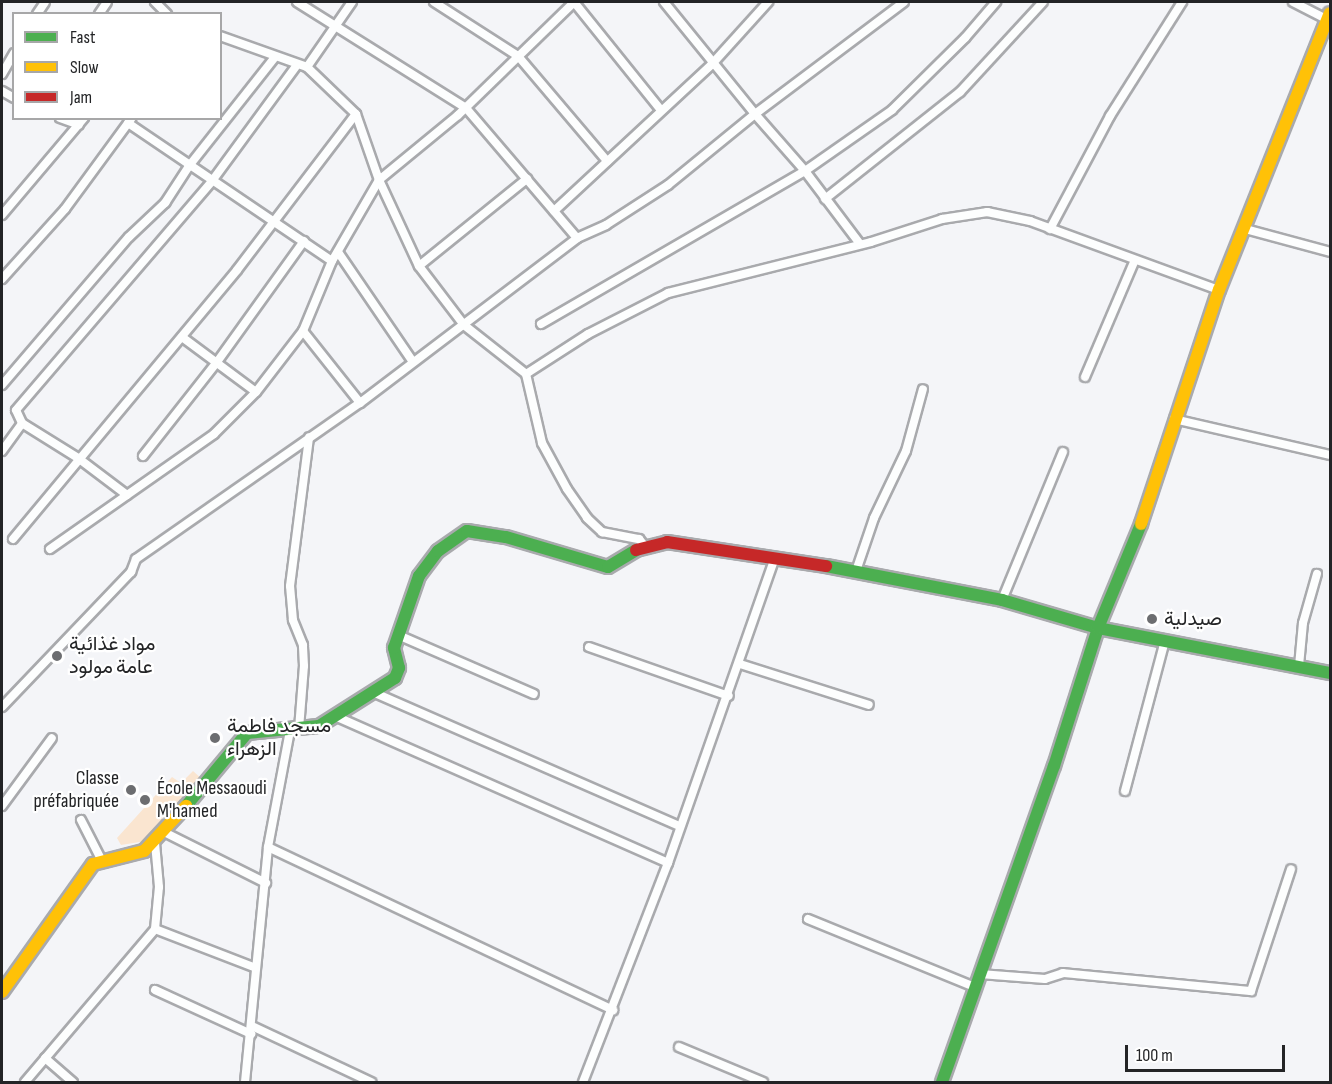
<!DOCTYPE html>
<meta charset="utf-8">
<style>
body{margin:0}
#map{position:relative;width:1332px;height:1084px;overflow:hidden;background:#f4f5f8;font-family:"Sofia Sans Condensed",Vazirmatn,sans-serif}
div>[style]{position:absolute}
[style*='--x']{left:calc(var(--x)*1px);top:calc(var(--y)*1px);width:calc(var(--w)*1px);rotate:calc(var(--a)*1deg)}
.green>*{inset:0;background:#fae5d0}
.roads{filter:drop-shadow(2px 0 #a9aaad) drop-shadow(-2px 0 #a9aaad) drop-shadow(0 2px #a9aaad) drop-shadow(0 -2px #a9aaad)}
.street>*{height:8px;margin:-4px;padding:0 4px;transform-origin:4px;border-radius:4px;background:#fdfefe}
.fast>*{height:12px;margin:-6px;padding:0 6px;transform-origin:6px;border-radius:6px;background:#4caf50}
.slow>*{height:12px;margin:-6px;padding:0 6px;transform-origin:6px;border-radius:6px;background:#ffc107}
.jam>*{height:12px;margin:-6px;padding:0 6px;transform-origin:6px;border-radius:6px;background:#c62828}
.dots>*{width:16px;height:16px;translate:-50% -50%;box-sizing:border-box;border:3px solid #fff;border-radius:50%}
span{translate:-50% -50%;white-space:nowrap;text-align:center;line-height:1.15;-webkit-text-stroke:4.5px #fff;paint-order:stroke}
.poi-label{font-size:20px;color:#232426}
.left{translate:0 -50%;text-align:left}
.right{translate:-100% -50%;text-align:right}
.frame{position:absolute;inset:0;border:3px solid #232426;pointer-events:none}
.legend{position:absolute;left:12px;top:12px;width:210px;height:108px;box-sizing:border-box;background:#fff;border:2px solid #a7a7a8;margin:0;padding:8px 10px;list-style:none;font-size:18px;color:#232426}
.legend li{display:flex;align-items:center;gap:12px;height:30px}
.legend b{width:30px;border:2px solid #a7a7a8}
.scale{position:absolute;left:1125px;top:1045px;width:160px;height:27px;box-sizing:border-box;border:3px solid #232426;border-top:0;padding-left:8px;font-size:18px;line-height:21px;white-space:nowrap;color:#232426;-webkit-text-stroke:4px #fff;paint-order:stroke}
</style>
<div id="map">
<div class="green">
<i style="clip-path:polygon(193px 771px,202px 779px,191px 794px,184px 794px,183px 803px,166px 823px,146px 841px,121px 845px,117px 838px,172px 777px,181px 783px)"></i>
</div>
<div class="roads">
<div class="street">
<i style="--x:155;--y:2;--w:17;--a:45"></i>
<i style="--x:297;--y:2;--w:199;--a:32.1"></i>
<i style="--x:466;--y:108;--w:171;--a:49.5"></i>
<i style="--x:434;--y:2;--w:100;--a:32.7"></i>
<i style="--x:518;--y:56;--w:138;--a:49.7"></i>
<i style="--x:574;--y:2;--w:137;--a:51.2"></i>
<i style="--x:664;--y:2;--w:144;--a:50.9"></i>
<i style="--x:755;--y:114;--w:186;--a:-36.9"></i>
<i style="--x:1293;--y:2;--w:38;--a:27"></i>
<i style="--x:37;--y:14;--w:14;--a:-56"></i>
<i style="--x:99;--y:14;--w:14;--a:-56"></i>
<i style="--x:220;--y:36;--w:92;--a:19.6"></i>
<i style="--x:307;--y:67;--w:68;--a:43.8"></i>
<i style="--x:356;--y:114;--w:70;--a:70.8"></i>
<i style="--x:379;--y:180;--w:95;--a:65.1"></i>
<i style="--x:419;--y:266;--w:74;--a:52.7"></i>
<i style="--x:464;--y:325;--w:79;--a:38.3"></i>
<i style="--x:526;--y:374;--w:71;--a:76.9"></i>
<i style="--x:542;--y:443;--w:52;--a:61.5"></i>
<i style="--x:567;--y:489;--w:35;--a:55"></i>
<i style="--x:587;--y:518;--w:21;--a:43"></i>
<i style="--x:602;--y:532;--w:38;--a:11"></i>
<i style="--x:639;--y:539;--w:8;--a:50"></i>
<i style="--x:307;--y:67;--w:79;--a:-55.3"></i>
<i style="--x:2;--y:74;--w:24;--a:-60"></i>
<i style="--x:2;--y:91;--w:14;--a:30"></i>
<i style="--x:60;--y:118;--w:20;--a:20"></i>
<i style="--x:128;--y:123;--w:246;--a:34.1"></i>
<i style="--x:825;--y:199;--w:172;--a:-38.4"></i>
<i style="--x:960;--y:92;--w:122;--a:-47.3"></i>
<i style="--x:554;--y:211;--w:216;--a:-42.9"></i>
<i style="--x:712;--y:64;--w:84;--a:-47.9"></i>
<i style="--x:2;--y:215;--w:127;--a:-49.8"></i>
<i style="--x:1050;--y:229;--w:128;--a:-62"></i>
<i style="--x:1110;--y:116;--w:135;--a:-57.7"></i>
<i style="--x:1245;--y:229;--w:88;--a:15.1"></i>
<i style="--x:338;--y:252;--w:133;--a:55.7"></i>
<i style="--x:419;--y:266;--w:139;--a:-38.9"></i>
<i style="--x:2;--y:279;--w:94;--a:-48"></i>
<i style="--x:65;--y:209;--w:112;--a:-53.7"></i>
<i style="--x:541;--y:324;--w:305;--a:-30.1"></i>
<i style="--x:805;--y:171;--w:106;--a:-35"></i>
<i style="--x:892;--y:110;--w:103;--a:-44.6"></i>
<i style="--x:965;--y:38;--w:48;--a:-49.3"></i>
<i style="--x:303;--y:331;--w:92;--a:51.6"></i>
<i style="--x:182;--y:337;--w:92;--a:36.6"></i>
<i style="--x:526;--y:374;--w:74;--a:-32.8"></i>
<i style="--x:588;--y:334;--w:90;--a:-27.1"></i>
<i style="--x:668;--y:293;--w:209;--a:-14.1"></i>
<i style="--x:871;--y:242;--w:75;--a:-17.9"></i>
<i style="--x:942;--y:219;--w:46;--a:-8.8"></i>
<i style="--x:987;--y:212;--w:44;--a:11.8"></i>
<i style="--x:1030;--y:221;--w:201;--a:20.1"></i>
<i style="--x:1085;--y:377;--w:127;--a:-66.9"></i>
<i style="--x:2;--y:385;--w:195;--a:-49.4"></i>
<i style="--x:129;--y:237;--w:50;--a:-43.4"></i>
<i style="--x:165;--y:203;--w:44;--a:-57"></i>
<i style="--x:189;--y:166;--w:139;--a:-51.7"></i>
<i style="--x:1174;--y:419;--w:160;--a:13"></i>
<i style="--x:2;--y:451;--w:34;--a:-54"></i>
<i style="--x:143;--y:456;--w:120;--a:-51.8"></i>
<i style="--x:217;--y:362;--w:149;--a:-54.3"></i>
<i style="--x:127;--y:495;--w:61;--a:-142.9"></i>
<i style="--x:78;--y:458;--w:66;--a:-148"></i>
<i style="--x:22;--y:423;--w:14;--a:-115"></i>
<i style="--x:16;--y:410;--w:301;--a:-49.4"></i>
<i style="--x:212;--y:181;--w:144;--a:-53.8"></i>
<i style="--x:13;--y:539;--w:350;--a:-50.2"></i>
<i style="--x:237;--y:270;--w:196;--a:-52.7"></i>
<i style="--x:50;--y:549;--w:200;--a:-35"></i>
<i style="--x:214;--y:434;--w:59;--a:-45"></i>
<i style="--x:256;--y:392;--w:77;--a:-52.4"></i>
<i style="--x:303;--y:331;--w:76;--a:-67.5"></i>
<i style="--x:332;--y:261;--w:94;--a:-59.9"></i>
<i style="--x:379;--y:180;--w:102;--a:-39.4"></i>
<i style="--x:458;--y:115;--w:162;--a:-44.2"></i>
<i style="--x:856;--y:571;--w:56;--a:-71.2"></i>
<i style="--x:874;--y:518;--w:74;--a:-64.5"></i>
<i style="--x:906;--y:451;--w:64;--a:-74.7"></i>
<i style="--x:1002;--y:600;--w:160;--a:-67.6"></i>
<i style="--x:398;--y:635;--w:148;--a:23.5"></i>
<i style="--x:589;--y:647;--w:148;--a:19.3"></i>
<i style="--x:740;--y:664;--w:135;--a:17.6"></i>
<i style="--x:1299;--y:666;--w:43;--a:-84.7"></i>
<i style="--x:1303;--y:623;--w:51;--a:-74.1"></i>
<i style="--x:375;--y:693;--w:333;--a:23.6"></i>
<i style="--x:2;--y:707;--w:187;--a:-46.3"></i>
<i style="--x:131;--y:572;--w:14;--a:-69"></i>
<i style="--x:136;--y:559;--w:273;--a:-34.9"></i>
<i style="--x:360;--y:403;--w:273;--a:-37.2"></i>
<i style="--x:577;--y:238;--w:32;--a:-24"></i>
<i style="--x:606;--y:225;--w:74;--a:-32.8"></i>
<i style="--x:668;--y:185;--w:112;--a:-39.2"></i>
<i style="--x:755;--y:114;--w:76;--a:48.7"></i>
<i style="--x:805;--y:171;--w:91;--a:53"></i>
<i style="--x:335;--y:716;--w:364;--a:23.8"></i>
<i style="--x:299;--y:729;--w:63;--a:-85.5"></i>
<i style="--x:304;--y:666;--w:21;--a:-93"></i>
<i style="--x:303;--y:645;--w:27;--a:-112"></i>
<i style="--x:293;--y:620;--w:34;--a:-95"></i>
<i style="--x:290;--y:586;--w:150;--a:-82.7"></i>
<i style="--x:1125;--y:791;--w:155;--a:-75.1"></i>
<i style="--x:2;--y:806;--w:84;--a:-53.7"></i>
<i style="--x:81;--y:820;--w:44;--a:62.9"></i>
<i style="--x:166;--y:833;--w:112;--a:26.6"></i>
<i style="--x:268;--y:847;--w:382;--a:25.3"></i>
<i style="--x:808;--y:919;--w:180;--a:22.2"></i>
<i style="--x:155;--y:929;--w:108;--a:21.1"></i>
<i style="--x:980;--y:974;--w:65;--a:4.4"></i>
<i style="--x:1045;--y:979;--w:19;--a:-18"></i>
<i style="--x:1063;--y:973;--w:189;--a:5.5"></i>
<i style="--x:1251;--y:991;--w:128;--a:-71.8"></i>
<i style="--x:155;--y:990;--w:106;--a:24.6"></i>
<i style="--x:252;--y:1026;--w:132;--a:25.2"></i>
<i style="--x:679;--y:1047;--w:91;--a:22.6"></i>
<i style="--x:45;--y:1058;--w:37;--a:41"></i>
<i style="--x:25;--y:1082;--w:201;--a:-49.6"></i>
<i style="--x:155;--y:929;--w:42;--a:-84.6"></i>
<i style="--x:159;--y:887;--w:44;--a:-95.2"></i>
<i style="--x:245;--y:1082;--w:236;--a:-84.4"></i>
<i style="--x:268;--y:847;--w:118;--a:-79.3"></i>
<i style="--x:583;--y:1082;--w:235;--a:-68.8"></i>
<i style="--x:668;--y:863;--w:323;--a:-70.7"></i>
</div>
<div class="fast">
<i style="--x:826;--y:566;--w:179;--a:10.9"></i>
<i style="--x:1002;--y:600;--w:100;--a:16.3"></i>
<i style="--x:1098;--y:628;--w:236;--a:11"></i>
<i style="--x:186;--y:806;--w:95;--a:-50.1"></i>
<i style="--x:247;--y:733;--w:72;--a:-5.6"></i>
<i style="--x:319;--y:726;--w:90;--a:-32.3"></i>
<i style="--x:395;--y:678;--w:11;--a:-68"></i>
<i style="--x:399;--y:668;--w:21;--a:-104"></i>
<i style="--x:394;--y:648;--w:76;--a:-70.9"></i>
<i style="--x:419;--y:576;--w:31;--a:-53"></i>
<i style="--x:438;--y:551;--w:35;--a:-35"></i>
<i style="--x:467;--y:531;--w:39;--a:9"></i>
<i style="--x:506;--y:537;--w:106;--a:16.4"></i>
<i style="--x:608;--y:567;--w:33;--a:-31"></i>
<i style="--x:942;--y:1082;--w:335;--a:-70.5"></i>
<i style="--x:1054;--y:766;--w:145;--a:-72.3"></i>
<i style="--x:1098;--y:628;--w:113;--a:-67.5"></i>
</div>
<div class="slow">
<i style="--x:1141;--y:524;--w:247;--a:-71.6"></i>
<i style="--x:1219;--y:290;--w:298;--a:-68.2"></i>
<i style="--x:2;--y:992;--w:157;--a:-54.6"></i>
<i style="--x:93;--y:864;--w:53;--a:-14.3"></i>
<i style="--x:144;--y:851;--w:62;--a:-47"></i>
</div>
<div class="jam">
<i style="--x:636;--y:550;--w:32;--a:-14"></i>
<i style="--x:667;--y:542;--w:161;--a:8.6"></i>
</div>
</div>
<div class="dots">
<i style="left:1152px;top:619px;background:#6c6d70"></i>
<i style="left:57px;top:656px;background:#6c6d70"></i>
<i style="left:215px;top:738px;background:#6c6d70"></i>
<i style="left:131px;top:790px;background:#6c6d70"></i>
<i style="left:145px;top:800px;background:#6c6d70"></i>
</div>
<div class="poi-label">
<span class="left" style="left:1164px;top:619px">صيدلية</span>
<span class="left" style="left:69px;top:656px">مواد غذائية<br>عامة مولود</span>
<span class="left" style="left:227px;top:738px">مسجد فاطمة<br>الزهراء</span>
<span class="right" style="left:119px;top:790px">Classe<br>préfabriquée</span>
<span class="left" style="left:157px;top:800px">École Messaoudi<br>M'hamed</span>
</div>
<div class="frame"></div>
<ul class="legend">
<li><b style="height:8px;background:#4caf50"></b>Fast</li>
<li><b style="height:8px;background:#ffc107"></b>Slow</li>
<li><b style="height:8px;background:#c62828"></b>Jam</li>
</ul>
<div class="scale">100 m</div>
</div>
